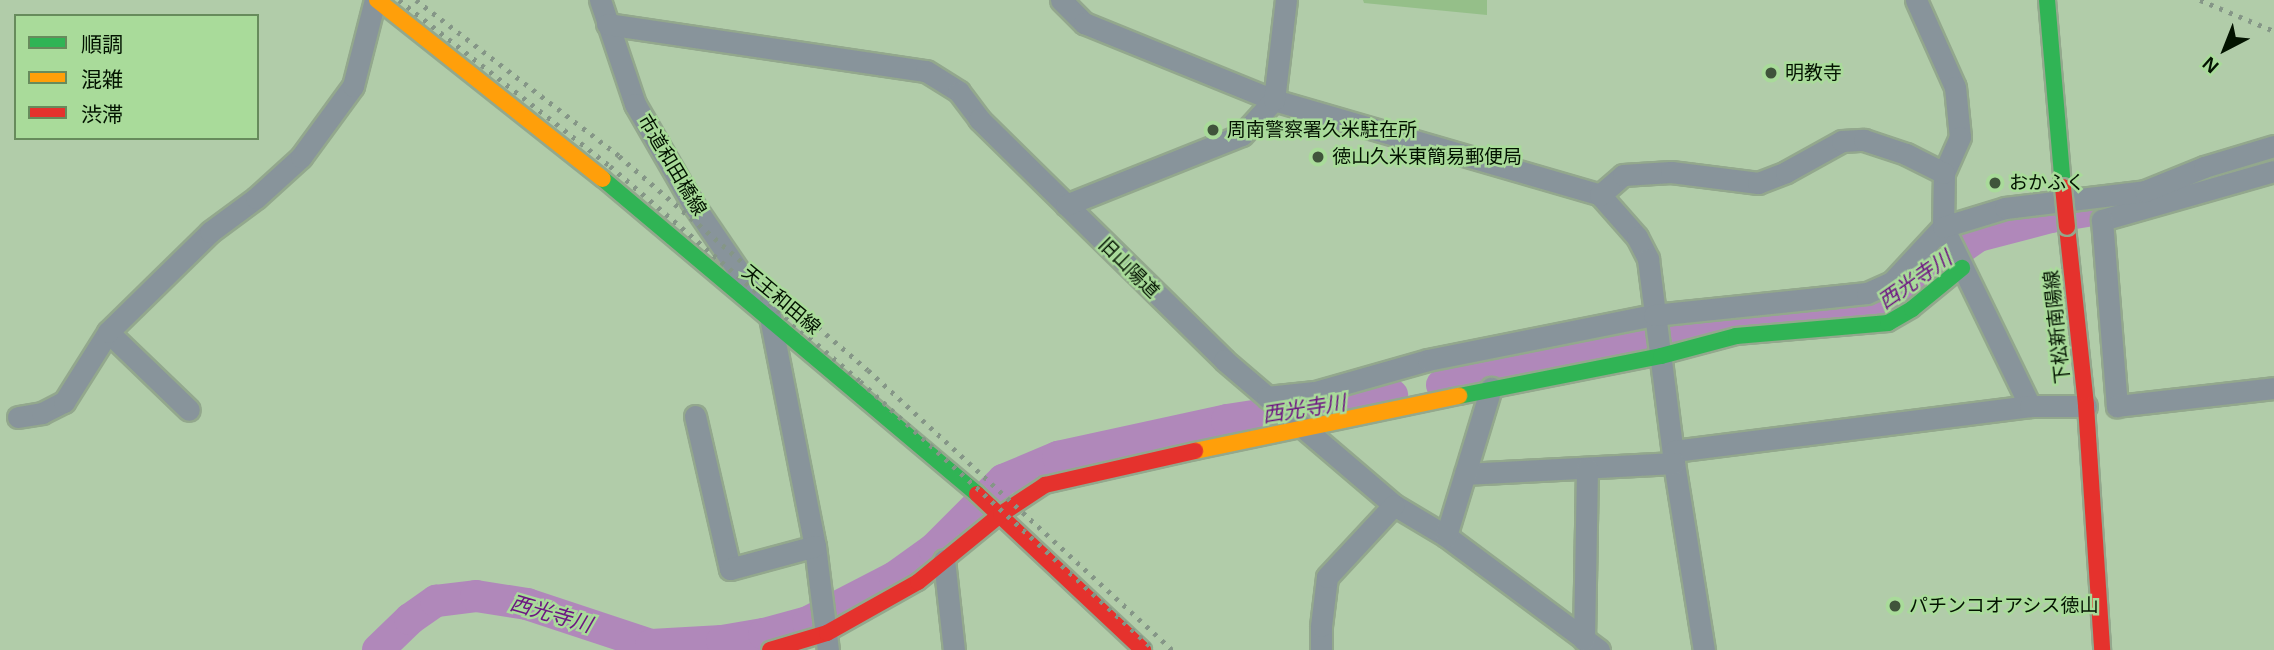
<!DOCTYPE html>
<meta charset="utf-8">
<style>
body{margin:0}
#map{position:relative;width:2274px;height:650px;overflow:hidden;background:#b1cca9;font-family:Arial,"Noto Sans JP",sans-serif}
div>[style]{position:absolute}
[style*='--x']{left:calc(var(--x)*1px);top:calc(var(--y)*1px);width:calc(var(--w)*1px);rotate:calc(var(--a)*1deg)}
.green>*{inset:0;background:#95bf89}
.river>*{height:32px;margin:-16px;padding:0 16px;transform-origin:16px;border-radius:16px;background:#b088ba}
.roads{filter:drop-shadow(2px 0 #93a88d) drop-shadow(-2px 0 #93a88d) drop-shadow(0 2px #93a88d) drop-shadow(0 -2px #93a88d)}
.street>*{height:21px;margin:-10.5px;padding:0 10.5px;transform-origin:10.5px;border-radius:10.5px;background:#88949b}
.fast>*{height:16px;margin:-8px;padding:0 8px;transform-origin:8px;border-radius:8px;background:#30b455}
.slow>*{height:16px;margin:-8px;padding:0 8px;transform-origin:8px;border-radius:8px;background:#ff9f0a}
.jam>*{height:16px;margin:-8px;padding:0 8px;transform-origin:8px;border-radius:8px;background:#e5322d}
.rail>*{height:5px;margin-top:-2.5px;transform-origin:0;background:repeating-linear-gradient(90deg,#859687 0 3.5px,transparent 0 10.5px)}
.bridges{filter:drop-shadow(2px 0 #93a88d) drop-shadow(-2px 0 #93a88d) drop-shadow(0 2px #93a88d) drop-shadow(0 -2px #93a88d)}
.jam-bridge>*{height:16px;margin:-8px;padding:0 8px;transform-origin:8px;border-radius:8px;background:#e5322d}
.dots>*{width:19px;height:19px;translate:-50% -50%;box-sizing:border-box;border:4px solid #a9db9a;border-radius:50%}
span{translate:-50% -50%;white-space:nowrap;text-align:center;line-height:1.15;-webkit-text-stroke:5px #a9db9a;paint-order:stroke}
.poi-label{font-size:19px;color:#031300}
.left{translate:0 -50%;text-align:left}
.street-label{font-size:19px;color:#031300}
.water-label{font-size:21px;color:#6d1582;font-style:italic}
.legend{position:absolute;left:14px;top:14px;width:245px;height:126px;box-sizing:border-box;background:#a9db9a;border:2px solid #678b5c;margin:0;padding:9px 12px;list-style:none;font-size:21px;color:#031300}
.legend li{display:flex;align-items:center;gap:14px;height:35px}
.legend b{width:35px;border:2px solid #678b5c}
.north{position:absolute;left:2190px;top:14px;width:70px;height:70px;-webkit-text-stroke:5px #a9db9a;paint-order:stroke;rotate:222deg;font-size:19px;font-weight:700;line-height:28px;text-align:center;color:#031300}
.north::after{content:'';display:block;margin:auto;width:24px;height:32px;background:#031300;clip-path:polygon(50% 0,100% 100%,50% 72%,0 100%)}
</style>
<div id="map">
<div class="green">
<i style="clip-path:polygon(1363px 0,1487px 0,1487px 15px,1364px 3px)"></i>
</div>
<div class="river">
<i style="--x:1442;--y:385;--w:287;--a:-12.9"></i>
<i style="--x:1722;--y:321;--w:150;--a:-3.8"></i>
<i style="--x:1872;--y:311;--w:130;--a:-35.3"></i>
<i style="--x:1978;--y:236;--w:75;--a:-14.6"></i>
<i style="--x:2051;--y:217;--w:73;--a:-9.5"></i>
<i style="--x:2123;--y:205;--w:122;--a:-17.7"></i>
<i style="--x:2239;--y:168;--w:36;--a:-13"></i>
<i style="--x:378;--y:650;--w:45;--a:-44.1"></i>
<i style="--x:410;--y:619;--w:32;--a:-35"></i>
<i style="--x:436;--y:601;--w:40;--a:-7.1"></i>
<i style="--x:476;--y:596;--w:52;--a:8.9"></i>
<i style="--x:527;--y:604;--w:131;--a:18.3"></i>
<i style="--x:651;--y:645;--w:71;--a:-3.2"></i>
<i style="--x:722;--y:641;--w:43;--a:-9.5"></i>
<i style="--x:764;--y:634;--w:46;--a:-15.3"></i>
<i style="--x:808;--y:622;--w:98;--a:-27.3"></i>
<i style="--x:895;--y:577;--w:48;--a:-35.7"></i>
<i style="--x:934;--y:549;--w:98;--a:-45"></i>
<i style="--x:1003;--y:480;--w:60;--a:-22.7"></i>
<i style="--x:1058;--y:457;--w:173;--a:-12.3"></i>
<i style="--x:1227;--y:420;--w:167;--a:-8.6"></i>
</div>
<div class="roads">
<div class="street">
<i style="--x:600;--y:0;--w:110;--a:71.4"></i>
<i style="--x:635;--y:104;--w:112;--a:60"></i>
<i style="--x:691;--y:201;--w:140;--a:55.7"></i>
<i style="--x:770;--y:317;--w:233;--a:78.9"></i>
<i style="--x:815;--y:546;--w:105;--a:82.9"></i>
<i style="--x:1061;--y:0;--w:33;--a:45"></i>
<i style="--x:1084;--y:23;--w:205;--a:22.1"></i>
<i style="--x:1274;--y:100;--w:340;--a:16.2"></i>
<i style="--x:1600;--y:195;--w:56;--a:48.6"></i>
<i style="--x:1637;--y:237;--w:25;--a:63"></i>
<i style="--x:1648;--y:259;--w:206;--a:82.7"></i>
<i style="--x:1674;--y:463;--w:189;--a:80.9"></i>
<i style="--x:1916;--y:0;--w:95;--a:65.9"></i>
<i style="--x:1955;--y:87;--w:50;--a:84.3"></i>
<i style="--x:1960;--y:137;--w:39;--a:114"></i>
<i style="--x:1944;--y:173;--w:54;--a:91.1"></i>
<i style="--x:1943;--y:227;--w:199;--a:64.1"></i>
<i style="--x:607;--y:24;--w:322;--a:8.4"></i>
<i style="--x:926;--y:71;--w:39;--a:32"></i>
<i style="--x:959;--y:92;--w:34;--a:53"></i>
<i style="--x:979;--y:119;--w:344;--a:44.5"></i>
<i style="--x:1224;--y:360;--w:223;--a:40.5"></i>
<i style="--x:1394;--y:505;--w:61;--a:30.8"></i>
<i style="--x:1446;--y:536;--w:191;--a:36.7"></i>
<i style="--x:2274;--y:171;--w:179;--a:164.1"></i>
<i style="--x:2102;--y:220;--w:187;--a:85.4"></i>
<i style="--x:2117;--y:406;--w:158;--a:-6.5"></i>
<i style="--x:1600;--y:195;--w:30;--a:-41"></i>
<i style="--x:1623;--y:175;--w:48;--a:-3.6"></i>
<i style="--x:1671;--y:172;--w:88;--a:7.2"></i>
<i style="--x:1758;--y:183;--w:30;--a:-21"></i>
<i style="--x:1786;--y:172;--w:64;--a:-29"></i>
<i style="--x:1842;--y:141;--w:22;--a:-3"></i>
<i style="--x:1864;--y:140;--w:44;--a:18.4"></i>
<i style="--x:1906;--y:154;--w:42;--a:26.6"></i>
<i style="--x:1066;--y:205;--w:189;--a:-21.7"></i>
<i style="--x:1242;--y:135;--w:47;--a:-47.6"></i>
<i style="--x:1274;--y:100;--w:101;--a:-83.2"></i>
<i style="--x:108;--y:332;--w:112;--a:43.9"></i>
<i style="--x:1267;--y:397;--w:48;--a:-5.9"></i>
<i style="--x:1315;--y:392;--w:117;--a:-15.8"></i>
<i style="--x:1428;--y:360;--w:230;--a:-11.3"></i>
<i style="--x:1654;--y:315;--w:214;--a:-5.9"></i>
<i style="--x:1867;--y:293;--w:27;--a:-24"></i>
<i style="--x:1892;--y:282;--w:75;--a:-47.2"></i>
<i style="--x:1943;--y:227;--w:65;--a:-17"></i>
<i style="--x:2005;--y:208;--w:141;--a:-6.9"></i>
<i style="--x:2145;--y:191;--w:64;--a:-22.1"></i>
<i style="--x:2204;--y:167;--w:73;--a:-16.7"></i>
<i style="--x:695;--y:416;--w:157;--a:77.1"></i>
<i style="--x:730;--y:569;--w:88;--a:-15.1"></i>
<i style="--x:18;--y:417;--w:24;--a:-9"></i>
<i style="--x:42;--y:413;--w:25;--a:-27"></i>
<i style="--x:64;--y:402;--w:83;--a:-57.8"></i>
<i style="--x:108;--y:332;--w:143;--a:-44.4"></i>
<i style="--x:210;--y:232;--w:57;--a:-36.5"></i>
<i style="--x:256;--y:198;--w:61;--a:-42.3"></i>
<i style="--x:301;--y:157;--w:88;--a:-53.8"></i>
<i style="--x:353;--y:86;--w:89;--a:-75.7"></i>
<i style="--x:1674;--y:451;--w:359;--a:-7.2"></i>
<i style="--x:2030;--y:406;--w:56;--a:0"></i>
<i style="--x:1465;--y:474;--w:209;--a:-3"></i>
<i style="--x:1446;--y:536;--w:155;--a:-73.1"></i>
<i style="--x:944;--y:560;--w:91;--a:83.7"></i>
<i style="--x:1584;--y:640;--w:172;--a:-89"></i>
<i style="--x:1321;--y:650;--w:24;--a:-90"></i>
<i style="--x:1321;--y:626;--w:49;--a:-83"></i>
<i style="--x:1327;--y:577;--w:98;--a:-47.1"></i>
</div>
<div class="fast">
<i style="--x:2047;--y:0;--w:188;--a:85.1"></i>
<i style="--x:603;--y:179;--w:489;--a:40.1"></i>
<i style="--x:1459;--y:396;--w:206;--a:-11.2"></i>
<i style="--x:1661;--y:356;--w:78;--a:-14.9"></i>
<i style="--x:1736;--y:336;--w:153;--a:-4.9"></i>
<i style="--x:1888;--y:323;--w:28;--a:-30"></i>
<i style="--x:1912;--y:309;--w:65;--a:-39.4"></i>
</div>
<div class="slow">
<i style="--x:377;--y:0;--w:288;--a:38.4"></i>
<i style="--x:1195;--y:451;--w:270;--a:-11.8"></i>
</div>
<div class="jam">
<i style="--x:2067;--y:227;--w:180;--a:83.9"></i>
<i style="--x:2086;--y:406;--w:245;--a:86.2"></i>
<i style="--x:977;--y:494;--w:228;--a:43.2"></i>
<i style="--x:770;--y:650;--w:59;--a:-16.6"></i>
<i style="--x:827;--y:633;--w:104;--a:-29.3"></i>
<i style="--x:918;--y:582;--w:107;--a:-39.3"></i>
<i style="--x:1001;--y:514;--w:53;--a:-33.4"></i>
<i style="--x:1045;--y:485;--w:154;--a:-12.8"></i>
</div>
</div>
<div class="rail">
<i style="--x:399;--y:0;--w:268;--a:38.2"></i>
<i style="--x:610;--y:166;--w:330;--a:40.7"></i>
<i style="--x:860;--y:381;--w:399;--a:42.4"></i>
<i style="--x:416;--y:0;--w:256;--a:37.5"></i>
<i style="--x:619;--y:156;--w:328;--a:40.7"></i>
<i style="--x:868;--y:370;--w:414;--a:42.6"></i>
<i style="--x:2200;--y:0;--w:80;--a:22.7"></i>
</div>
<div class="bridges">
<div class="jam-bridge">
<i style="--x:2063;--y:187;--w:40;--a:84.3"></i>
</div>
</div>
<div class="dots">
<i style="left:1771px;top:73px;background:#40543b"></i>
<i style="left:1213px;top:130px;background:#40543b"></i>
<i style="left:1318px;top:157px;background:#40543b"></i>
<i style="left:1995px;top:183px;background:#40543b"></i>
<i style="left:1895px;top:606px;background:#40543b"></i>
</div>
<div class="poi-label">
<span class="left" style="left:1785px;top:73px">明教寺</span>
<span class="left" style="left:1227px;top:130px">周南警察署久米駐在所</span>
<span class="left" style="left:1332px;top:157px">徳山久米東簡易郵便局</span>
<span class="left" style="left:2009px;top:183px">おかふく</span>
<span class="left" style="left:1909px;top:606px">パチンコオアシス徳山</span>
</div>
<div class="street-label">
<span style="left:672px;top:165px;rotate:59deg">市道和田橋線</span>
<span style="left:1129px;top:268px;rotate:45deg">旧山陽道</span>
<span style="left:781px;top:300px;rotate:40deg">天王和田線</span>
<span style="left:2057px;top:327px;rotate:-96deg">下松新南陽線</span>
</div>
<div class="water-label">
<span style="left:1915px;top:280px;rotate:-35deg">西光寺川</span>
<span style="left:1304px;top:409px;rotate:-9deg">西光寺川</span>
<span style="left:551px;top:614px;rotate:16deg">西光寺川</span>
</div>
<ul class="legend">
<li><b style="height:9px;background:#30b455"></b>順調</li>
<li><b style="height:9px;background:#ff9f0a"></b>混雑</li>
<li><b style="height:9px;background:#e5322d"></b>渋滞</li>
</ul>
<div class="north">N</div>
</div>
